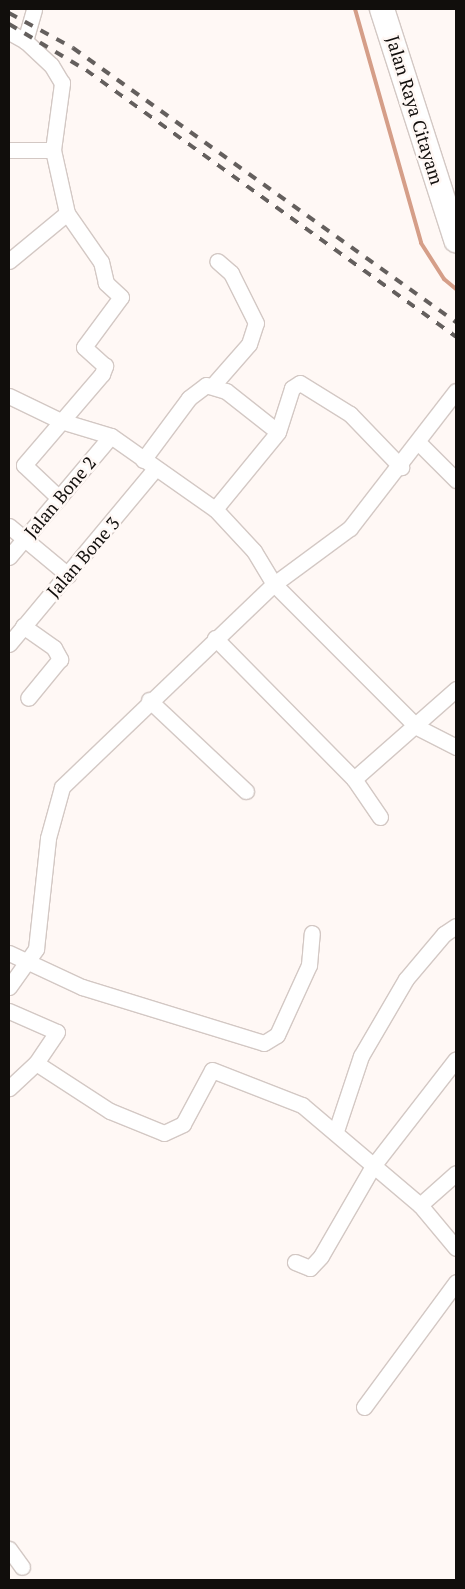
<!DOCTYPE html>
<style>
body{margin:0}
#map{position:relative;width:465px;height:1589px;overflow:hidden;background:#fff8f5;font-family:"PT Serif",serif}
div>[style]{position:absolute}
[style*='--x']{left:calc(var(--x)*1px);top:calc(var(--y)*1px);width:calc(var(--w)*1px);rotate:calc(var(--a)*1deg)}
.stream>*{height:4px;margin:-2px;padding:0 2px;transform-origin:2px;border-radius:2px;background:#d59e88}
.roads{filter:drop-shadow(1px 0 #d3c8c4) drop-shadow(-1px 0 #d3c8c4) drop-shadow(0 1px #d3c8c4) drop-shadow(0 -1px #d3c8c4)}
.street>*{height:15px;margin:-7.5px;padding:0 7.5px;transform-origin:7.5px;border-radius:7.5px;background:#fff}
.primary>*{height:24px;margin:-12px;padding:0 12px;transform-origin:12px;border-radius:12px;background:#fff}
.rail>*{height:4px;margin-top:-2px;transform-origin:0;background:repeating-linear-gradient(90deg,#645f5d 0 9px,transparent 0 18px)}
span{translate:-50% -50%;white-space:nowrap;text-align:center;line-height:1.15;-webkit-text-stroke:5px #fff8f5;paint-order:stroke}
.street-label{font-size:18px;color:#110e0c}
.frame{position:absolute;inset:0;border:10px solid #110e0c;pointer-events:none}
</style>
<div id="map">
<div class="stream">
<i style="--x:355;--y:9;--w:243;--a:74.2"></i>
<i style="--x:421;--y:243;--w:43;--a:57.4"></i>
<i style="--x:444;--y:279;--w:16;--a:40"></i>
</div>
<div class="roads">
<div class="street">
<i style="--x:9;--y:32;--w:18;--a:29"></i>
<i style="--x:9;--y:150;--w:44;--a:0"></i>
<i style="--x:9;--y:261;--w:75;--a:-39.6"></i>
<i style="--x:67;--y:213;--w:65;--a:-102.5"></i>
<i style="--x:53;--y:150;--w:68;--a:-82.3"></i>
<i style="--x:62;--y:83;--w:21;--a:-121"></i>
<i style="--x:51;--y:65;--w:35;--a:-137"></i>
<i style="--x:25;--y:41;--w:33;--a:-74"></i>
<i style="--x:214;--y:384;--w:53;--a:-48.8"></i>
<i style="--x:249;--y:344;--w:22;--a:-72"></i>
<i style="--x:256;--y:323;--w:56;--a:-116.6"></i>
<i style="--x:231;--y:273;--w:18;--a:-139"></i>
<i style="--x:9;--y:396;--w:58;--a:25.7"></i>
<i style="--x:61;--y:421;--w:52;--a:16.7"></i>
<i style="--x:111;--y:436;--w:127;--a:35.1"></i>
<i style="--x:215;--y:509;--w:57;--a:47.1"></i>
<i style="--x:254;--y:551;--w:39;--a:59"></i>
<i style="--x:274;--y:584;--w:202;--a:45"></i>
<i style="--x:417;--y:727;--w:44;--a:27.1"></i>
<i style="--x:418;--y:442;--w:54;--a:45"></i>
<i style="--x:143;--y:460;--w:77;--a:-53.4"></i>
<i style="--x:189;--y:398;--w:21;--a:-37"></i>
<i style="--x:206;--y:385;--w:21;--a:17"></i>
<i style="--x:226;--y:391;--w:66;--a:38.3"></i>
<i style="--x:59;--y:498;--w:48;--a:-136.7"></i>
<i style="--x:24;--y:465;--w:120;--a:-49.4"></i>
<i style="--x:102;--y:374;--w:9;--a:-69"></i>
<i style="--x:105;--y:366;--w:28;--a:-138"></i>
<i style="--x:84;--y:347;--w:62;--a:-53.5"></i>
<i style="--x:121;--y:297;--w:21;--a:-137"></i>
<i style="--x:106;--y:283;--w:22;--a:-103"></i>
<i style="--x:101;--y:262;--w:60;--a:-124.8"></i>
<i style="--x:215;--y:509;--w:99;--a:-50.7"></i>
<i style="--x:278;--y:432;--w:46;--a:-72.3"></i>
<i style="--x:292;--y:388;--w:9;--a:-32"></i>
<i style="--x:300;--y:383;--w:59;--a:31.8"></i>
<i style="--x:350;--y:414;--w:74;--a:46.1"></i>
<i style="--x:9;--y:526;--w:77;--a:39.7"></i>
<i style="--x:9;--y:557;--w:158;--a:-49.9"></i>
<i style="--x:23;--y:626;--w:38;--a:35"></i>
<i style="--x:54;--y:648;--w:13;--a:61"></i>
<i style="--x:60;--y:659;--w:50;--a:129.4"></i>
<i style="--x:215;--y:638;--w:198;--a:45.4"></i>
<i style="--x:354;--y:779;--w:46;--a:55.6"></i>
<i style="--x:9;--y:644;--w:228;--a:-50.2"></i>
<i style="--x:149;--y:700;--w:133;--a:43.2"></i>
<i style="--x:354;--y:779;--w:136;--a:-41.4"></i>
<i style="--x:9;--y:953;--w:81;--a:25"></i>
<i style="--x:82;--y:987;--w:190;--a:17.1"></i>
<i style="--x:264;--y:1043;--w:15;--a:-32"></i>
<i style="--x:277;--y:1035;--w:77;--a:-65.4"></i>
<i style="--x:309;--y:965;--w:32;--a:-85"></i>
<i style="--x:9;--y:987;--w:47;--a:-54.6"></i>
<i style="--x:36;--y:949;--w:112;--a:-83.8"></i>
<i style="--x:48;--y:838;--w:53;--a:-74.6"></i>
<i style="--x:62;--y:787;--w:294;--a:-43.8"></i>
<i style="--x:274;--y:584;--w:94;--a:-36.4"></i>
<i style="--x:350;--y:528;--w:173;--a:-52.3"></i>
<i style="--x:9;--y:1011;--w:52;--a:23.6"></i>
<i style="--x:57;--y:1032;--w:37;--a:124"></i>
<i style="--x:36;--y:1063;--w:37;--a:137"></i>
<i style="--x:36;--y:1063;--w:88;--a:33"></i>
<i style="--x:110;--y:1111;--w:58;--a:22.2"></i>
<i style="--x:164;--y:1133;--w:21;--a:-25"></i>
<i style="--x:183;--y:1124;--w:61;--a:-61.8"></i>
<i style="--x:212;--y:1070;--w:97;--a:21.3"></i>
<i style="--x:302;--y:1105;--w:155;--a:40.3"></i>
<i style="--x:420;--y:1205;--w:56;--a:50.1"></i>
<i style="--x:336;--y:1131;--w:79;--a:-71.6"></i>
<i style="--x:361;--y:1056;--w:89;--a:-59.7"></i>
<i style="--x:406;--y:979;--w:59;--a:-49.8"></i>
<i style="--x:444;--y:934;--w:14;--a:-34"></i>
<i style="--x:420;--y:1205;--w:48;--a:-41.6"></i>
<i style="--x:295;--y:1262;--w:16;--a:22"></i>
<i style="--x:310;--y:1268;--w:16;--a:-47"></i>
<i style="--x:321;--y:1256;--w:104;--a:-60"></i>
<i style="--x:373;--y:1166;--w:135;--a:-52.2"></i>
<i style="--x:364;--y:1407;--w:155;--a:-53.6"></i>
<i style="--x:9;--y:1549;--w:22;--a:54"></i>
</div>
<div class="primary">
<i style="--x:382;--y:9;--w:243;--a:72.2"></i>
</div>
</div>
<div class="rail">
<i style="--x:9;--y:13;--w:73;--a:28.7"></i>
<i style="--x:73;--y:48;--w:471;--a:35.6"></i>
<i style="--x:9;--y:24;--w:90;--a:30.9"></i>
<i style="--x:86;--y:70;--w:456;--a:35.8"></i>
</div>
<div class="street-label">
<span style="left:415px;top:110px;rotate:73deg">Jalan Raya Citayam</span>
<span style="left:60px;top:497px;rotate:-50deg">Jalan Bone 2</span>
<span style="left:83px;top:557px;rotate:-49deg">Jalan Bone 3</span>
</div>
<div class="frame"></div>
</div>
